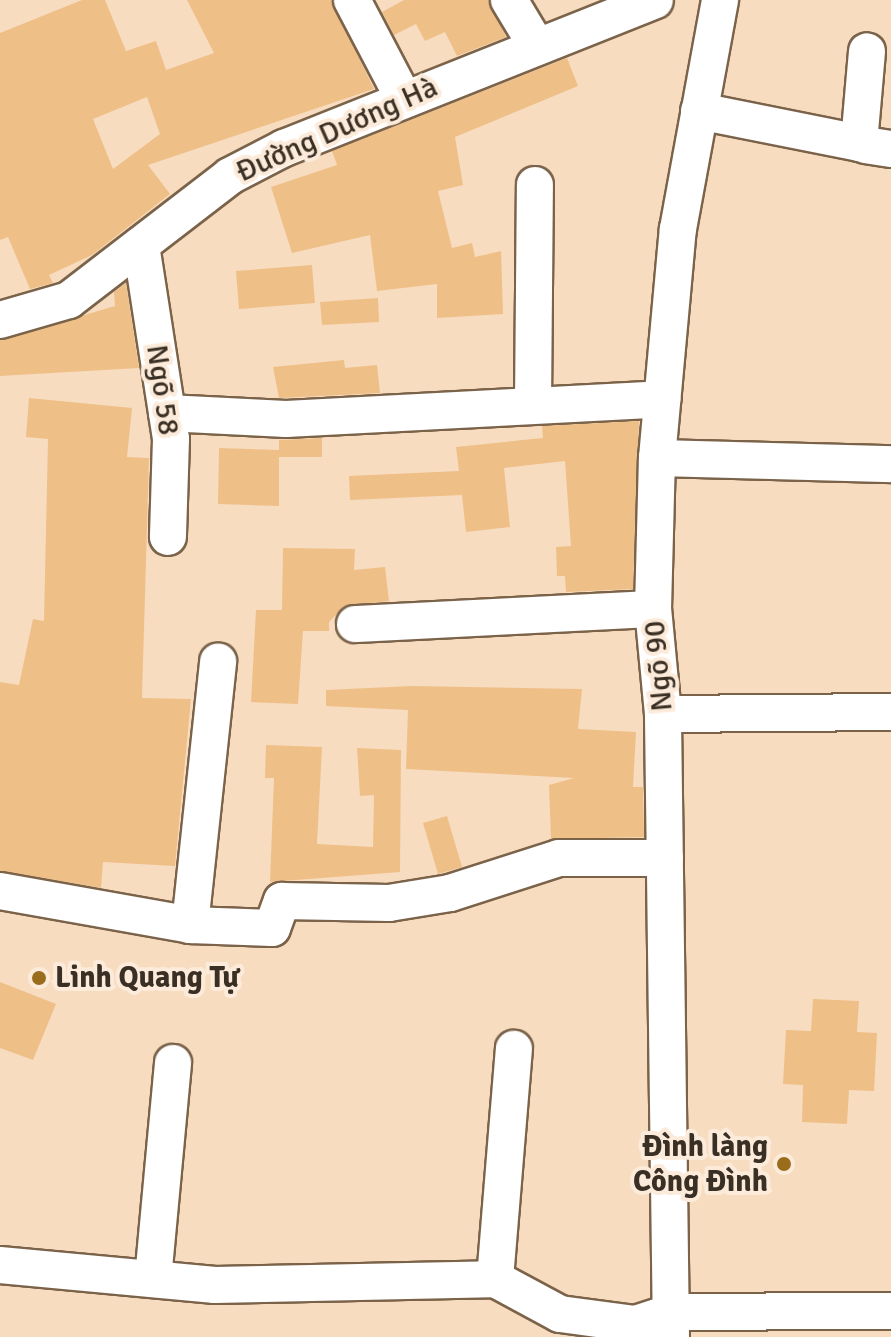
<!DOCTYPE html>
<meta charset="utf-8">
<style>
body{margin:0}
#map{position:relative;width:891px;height:1337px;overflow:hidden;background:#f7dcc0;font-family:Signika,sans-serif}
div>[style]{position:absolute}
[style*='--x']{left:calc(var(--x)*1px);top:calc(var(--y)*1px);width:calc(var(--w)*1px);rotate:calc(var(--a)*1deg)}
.building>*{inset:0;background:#efbf88}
.roads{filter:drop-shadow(2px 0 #7b634a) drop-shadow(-2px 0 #7b634a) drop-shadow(0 2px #7b634a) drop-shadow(0 -2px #7b634a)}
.minor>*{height:36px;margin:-18px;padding:0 18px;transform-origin:18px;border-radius:18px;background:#fff}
.dots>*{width:22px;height:22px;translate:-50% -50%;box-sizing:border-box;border:4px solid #fcebda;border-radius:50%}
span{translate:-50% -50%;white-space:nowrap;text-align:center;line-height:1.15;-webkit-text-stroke:8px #fcebda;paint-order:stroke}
.street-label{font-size:30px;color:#3a2f24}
.poi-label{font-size:30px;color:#3a2f24;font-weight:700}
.left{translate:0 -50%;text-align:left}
.right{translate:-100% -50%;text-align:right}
</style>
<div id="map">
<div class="building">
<i style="clip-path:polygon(evenodd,82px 0,105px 0,126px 51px,156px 41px,166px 70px,214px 53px,187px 0,331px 0,374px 89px,148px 165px,170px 194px,92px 255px,49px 275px,53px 283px,30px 289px,8px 237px,0 240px,0 33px,82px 0,147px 97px,160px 134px,113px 169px,93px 119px,147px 97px)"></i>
<i style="clip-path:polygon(404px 0,488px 0,506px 37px,457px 56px,445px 32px,425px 41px,416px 24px,394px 35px,382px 12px)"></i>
<i style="clip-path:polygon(567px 58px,578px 86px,455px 137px,463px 185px,438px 191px,452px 248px,472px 243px,475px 257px,501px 251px,503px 314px,437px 318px,437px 284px,377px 291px,370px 235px,292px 253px,271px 187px,337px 165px,332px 151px)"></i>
<i style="clip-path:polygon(312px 265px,315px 303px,239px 309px,236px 271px)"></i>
<i style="clip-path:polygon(126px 283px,139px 368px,0 376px,0 340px,115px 306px,114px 292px)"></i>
<i style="clip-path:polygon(378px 298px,379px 322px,322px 325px,320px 302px)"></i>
<i style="clip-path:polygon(344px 360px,345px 368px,377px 365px,380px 393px,279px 398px,273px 367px)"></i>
<i style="clip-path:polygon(29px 398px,132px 408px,127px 457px,149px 458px,142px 698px,191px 699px,175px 866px,103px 862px,101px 888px,0 871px,0 682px,19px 685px,33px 619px,44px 621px,48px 439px,26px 437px)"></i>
<i style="clip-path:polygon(639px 421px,633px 589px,566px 592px,565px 576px,557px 576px,556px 547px,571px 546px,565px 461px,504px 468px,510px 527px,466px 532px,462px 495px,350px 500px,349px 476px,459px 471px,456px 447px,543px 438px,542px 426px)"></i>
<i style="clip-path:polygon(322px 438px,322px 457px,279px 457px,279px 451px,279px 506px,218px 504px,219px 448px,279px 450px,279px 440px)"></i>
<i style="clip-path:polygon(283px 548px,355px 549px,354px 570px,385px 567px,389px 601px,344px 606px,329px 622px,329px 631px,303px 631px,298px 704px,251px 702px,256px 610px,282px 610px)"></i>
<i style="clip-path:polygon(412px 686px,582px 689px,578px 729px,636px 732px,633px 787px,643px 787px,644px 837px,551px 839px,549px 785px,574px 778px,406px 769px,408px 710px,326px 706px,326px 690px)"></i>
<i style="clip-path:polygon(266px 745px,322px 747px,317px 844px,373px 847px,374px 795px,360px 796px,357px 748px,401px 750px,400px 872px,270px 882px,274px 778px,265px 778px)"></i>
<i style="clip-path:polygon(447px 816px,462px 867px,438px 874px,423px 823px)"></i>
<i style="clip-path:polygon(0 982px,56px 1004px,33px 1060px,0 1048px)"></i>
<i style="clip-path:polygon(813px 999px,859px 1001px,857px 1032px,877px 1033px,874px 1091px,849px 1090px,847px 1124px,802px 1122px,803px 1085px,783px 1084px,786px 1030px,811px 1031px)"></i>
</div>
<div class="roads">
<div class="minor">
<i style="--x:352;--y:0;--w:112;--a:62.3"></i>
<i style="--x:509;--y:0;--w:52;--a:59"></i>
<i style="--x:699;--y:111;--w:163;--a:11.3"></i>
<i style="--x:859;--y:143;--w:92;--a:-85"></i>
<i style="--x:865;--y:145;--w:26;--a:9"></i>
<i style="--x:141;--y:245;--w:196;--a:81.2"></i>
<i style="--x:171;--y:439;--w:98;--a:91.8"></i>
<i style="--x:0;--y:320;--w:72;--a:-16.2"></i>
<i style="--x:69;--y:300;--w:203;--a:-37.6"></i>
<i style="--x:230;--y:176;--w:61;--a:-27.4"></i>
<i style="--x:284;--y:148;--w:399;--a:-21.7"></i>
<i style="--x:533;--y:404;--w:219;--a:-89.5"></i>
<i style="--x:167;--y:413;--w:119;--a:2.9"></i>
<i style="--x:286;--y:419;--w:377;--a:-3"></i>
<i style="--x:657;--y:458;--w:234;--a:1.5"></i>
<i style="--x:355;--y:624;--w:298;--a:-2.9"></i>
<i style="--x:663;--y:714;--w:228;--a:-0.5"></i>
<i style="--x:0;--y:891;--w:193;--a:10.1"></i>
<i style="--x:190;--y:925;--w:82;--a:2.1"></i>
<i style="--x:272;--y:928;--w:29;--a:-70"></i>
<i style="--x:282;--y:901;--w:107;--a:1.1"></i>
<i style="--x:389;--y:903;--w:62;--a:-9.3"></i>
<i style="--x:450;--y:893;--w:114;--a:-17.8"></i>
<i style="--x:559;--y:858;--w:106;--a:0"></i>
<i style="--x:190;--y:925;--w:265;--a:-83.9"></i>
<i style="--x:0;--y:1265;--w:216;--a:5.3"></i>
<i style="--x:215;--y:1285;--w:280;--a:-1.2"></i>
<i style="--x:495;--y:1279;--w:74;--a:28.3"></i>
<i style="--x:560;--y:1314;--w:76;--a:7.6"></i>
<i style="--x:635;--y:1324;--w:38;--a:-18"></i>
<i style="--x:671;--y:1312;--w:220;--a:-0.3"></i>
<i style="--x:153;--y:1279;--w:217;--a:-84.7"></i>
<i style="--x:495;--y:1279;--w:231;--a:-85.3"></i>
<i style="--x:671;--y:1337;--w:623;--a:-90.74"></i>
<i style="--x:663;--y:714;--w:105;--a:-95.4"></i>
<i style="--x:653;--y:609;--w:151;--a:-88.5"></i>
<i style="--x:657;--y:458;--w:230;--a:-84.8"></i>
<i style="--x:678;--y:229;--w:233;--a:-79.6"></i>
</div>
</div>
<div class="dots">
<i style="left:39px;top:978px;background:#9a6d1d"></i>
<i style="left:784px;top:1164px;background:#9a6d1d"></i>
</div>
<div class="street-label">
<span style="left:337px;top:130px;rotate:-24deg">Đường Dương Hà</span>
<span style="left:162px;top:390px;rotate:82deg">Ngõ 58</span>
<span style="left:659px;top:666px;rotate:-95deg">Ngõ 90</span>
</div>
<div class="poi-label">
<span class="left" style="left:55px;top:978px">Linh Quang Tự</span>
<span class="right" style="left:768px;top:1164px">Đình làng<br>Công Đình</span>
</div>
</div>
